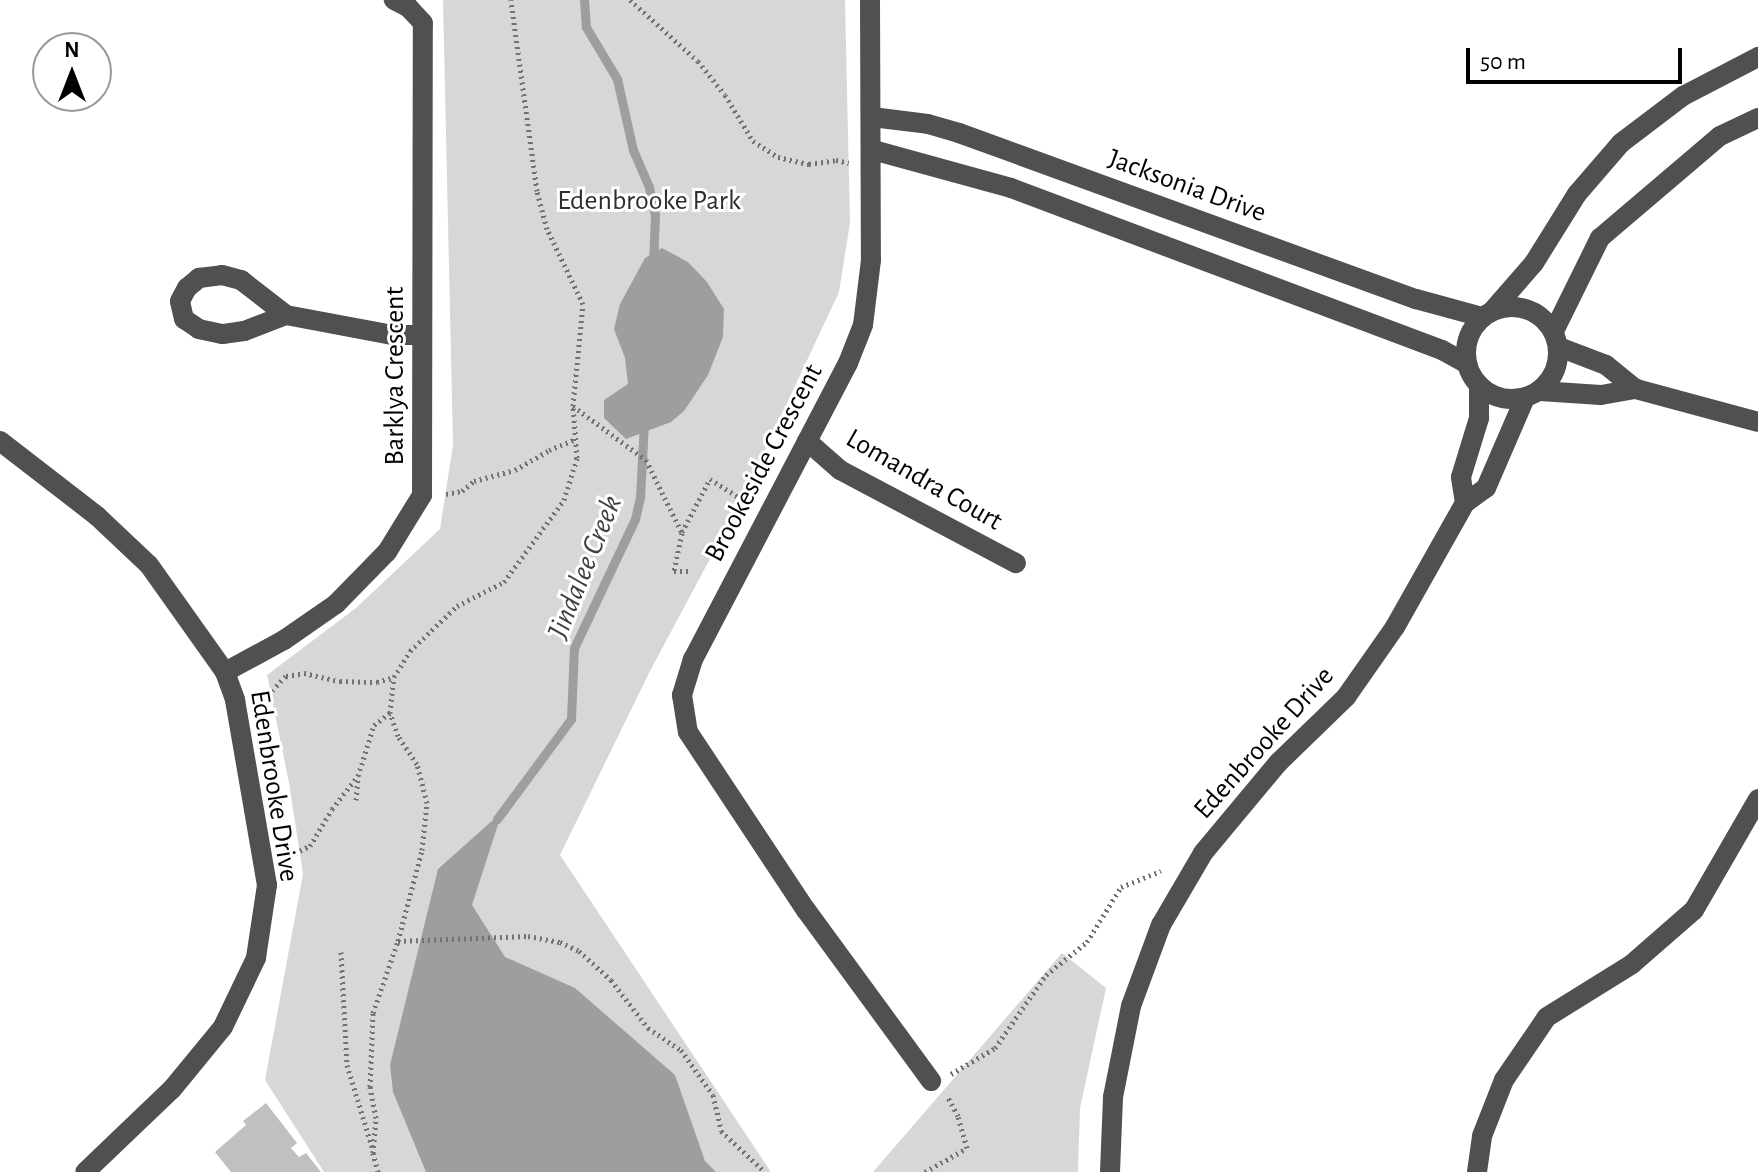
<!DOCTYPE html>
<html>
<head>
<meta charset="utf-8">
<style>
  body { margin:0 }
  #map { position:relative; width:1758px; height:1172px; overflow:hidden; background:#fff; font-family:"Alegreya Sans",sans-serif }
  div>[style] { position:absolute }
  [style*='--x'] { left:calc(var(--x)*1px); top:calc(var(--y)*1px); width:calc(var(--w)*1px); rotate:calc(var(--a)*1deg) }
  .green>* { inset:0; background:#d7d7d7 }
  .water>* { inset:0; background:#9e9e9e }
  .stream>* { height:9px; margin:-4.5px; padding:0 4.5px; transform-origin:4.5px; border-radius:4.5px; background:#9e9e9e }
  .building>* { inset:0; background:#c0c0c0 }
  .path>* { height:5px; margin-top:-2.5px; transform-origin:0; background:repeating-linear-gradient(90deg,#727272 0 2px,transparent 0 6px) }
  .minor>* { height:20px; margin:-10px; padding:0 10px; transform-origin:10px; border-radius:10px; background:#505050 }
  .minor>.ring { margin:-10px; padding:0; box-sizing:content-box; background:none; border:20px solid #505050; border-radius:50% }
  span { translate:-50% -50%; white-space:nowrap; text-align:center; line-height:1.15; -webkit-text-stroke:6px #fff; paint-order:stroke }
  .street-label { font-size:28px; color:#000 }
  .park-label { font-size:28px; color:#2e2e2e }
  .water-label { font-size:30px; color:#3f3f3f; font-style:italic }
  .north { position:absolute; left:32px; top:32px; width:80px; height:80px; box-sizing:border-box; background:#fff; border:2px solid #999; border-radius:50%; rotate:0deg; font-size:22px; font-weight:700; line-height:32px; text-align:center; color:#000 }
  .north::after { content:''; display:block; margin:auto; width:28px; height:36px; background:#000; clip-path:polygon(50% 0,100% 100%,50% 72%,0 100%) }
  .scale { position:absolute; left:1466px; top:48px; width:216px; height:36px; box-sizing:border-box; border:4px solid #000; border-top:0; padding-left:10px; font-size:24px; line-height:28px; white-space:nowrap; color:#000; -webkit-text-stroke:6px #fff; paint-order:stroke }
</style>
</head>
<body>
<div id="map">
  <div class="green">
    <i style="clip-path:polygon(443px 0,845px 0,850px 223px,839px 292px,744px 495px,649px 673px,560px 855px,771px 1172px,324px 1172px,265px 1080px,303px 874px,289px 783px,267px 675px,356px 608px,440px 529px,453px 445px)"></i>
    <i style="clip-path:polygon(1062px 953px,1106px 988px,1080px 1108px,1078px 1172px,873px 1172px)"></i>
  </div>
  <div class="water">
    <i style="clip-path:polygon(662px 248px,688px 262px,707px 282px,724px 309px,723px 337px,708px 375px,684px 411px,671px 422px,626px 439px,604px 418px,604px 400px,628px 384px,625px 358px,614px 329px,620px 304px,645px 258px)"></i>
    <i style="clip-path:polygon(502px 812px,472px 905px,505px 957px,575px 988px,675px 1075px,705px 1161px,716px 1172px,426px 1172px,393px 1092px,390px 1065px,438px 869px)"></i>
  </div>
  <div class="stream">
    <i style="--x:584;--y:0;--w:27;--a:86"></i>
    <i style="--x:586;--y:27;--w:61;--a:59.2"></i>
    <i style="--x:617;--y:79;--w:73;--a:77.3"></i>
    <i style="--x:633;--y:150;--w:40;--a:66.6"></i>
    <i style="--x:649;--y:187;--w:29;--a:78"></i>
    <i style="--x:655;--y:215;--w:49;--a:92.3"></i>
    <i style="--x:497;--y:819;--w:124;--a:-53.5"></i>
    <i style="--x:571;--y:719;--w:71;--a:-87.6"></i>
    <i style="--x:574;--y:648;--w:143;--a:-64.7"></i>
    <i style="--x:635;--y:519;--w:23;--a:-77"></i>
    <i style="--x:640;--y:497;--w:75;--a:-86.9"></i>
  </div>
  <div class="building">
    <i style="clip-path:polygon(266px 1103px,297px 1143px,291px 1148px,299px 1157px,306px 1153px,321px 1172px,231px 1172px,215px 1152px,246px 1125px,243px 1121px)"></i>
  </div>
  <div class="path">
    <i style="--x:630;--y:0;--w:91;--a:41.9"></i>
    <i style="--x:698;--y:61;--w:43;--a:51.5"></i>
    <i style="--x:725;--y:95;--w:54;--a:58.7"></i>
    <i style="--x:753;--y:141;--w:30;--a:33"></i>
    <i style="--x:778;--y:157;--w:32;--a:13"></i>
    <i style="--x:809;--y:164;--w:27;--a:-8"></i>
    <i style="--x:836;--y:160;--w:13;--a:13"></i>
    <i style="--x:573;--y:406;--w:91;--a:36.5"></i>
    <i style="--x:646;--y:460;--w:81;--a:63.7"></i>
    <i style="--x:682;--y:533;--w:39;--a:102"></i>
    <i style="--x:674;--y:571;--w:18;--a:0"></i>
    <i style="--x:446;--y:494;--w:16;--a:-11"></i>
    <i style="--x:462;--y:491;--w:16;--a:-40"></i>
    <i style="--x:474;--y:481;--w:42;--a:-15"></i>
    <i style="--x:515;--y:470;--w:39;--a:-30"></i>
    <i style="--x:549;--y:450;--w:29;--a:-22"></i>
    <i style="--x:682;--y:532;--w:60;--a:-62.2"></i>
    <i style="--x:710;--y:479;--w:45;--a:32.3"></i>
    <i style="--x:258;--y:698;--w:10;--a:-17"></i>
    <i style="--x:268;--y:695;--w:26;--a:-47"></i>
    <i style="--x:286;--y:676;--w:18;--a:-9"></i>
    <i style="--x:304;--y:673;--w:37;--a:13"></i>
    <i style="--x:340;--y:681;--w:37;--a:2"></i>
    <i style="--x:377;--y:682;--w:18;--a:-16"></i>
    <i style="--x:356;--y:800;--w:24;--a:-85"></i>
    <i style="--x:358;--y:776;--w:53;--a:-72.6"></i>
    <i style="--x:374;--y:725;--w:20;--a:-37"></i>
    <i style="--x:284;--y:859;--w:29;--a:-27"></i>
    <i style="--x:310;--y:846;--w:43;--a:-59.3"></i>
    <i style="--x:332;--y:809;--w:42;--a:-51.8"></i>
    <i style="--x:398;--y:941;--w:130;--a:-2.2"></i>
    <i style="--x:528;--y:936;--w:33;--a:11"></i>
    <i style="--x:560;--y:942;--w:21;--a:25"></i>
    <i style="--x:579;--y:951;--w:43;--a:42.2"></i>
    <i style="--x:611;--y:980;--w:61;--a:52.4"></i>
    <i style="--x:648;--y:1028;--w:40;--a:34"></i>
    <i style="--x:681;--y:1050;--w:55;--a:54.6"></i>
    <i style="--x:713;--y:1095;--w:37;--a:77"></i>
    <i style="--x:721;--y:1131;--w:60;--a:43"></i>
    <i style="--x:341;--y:952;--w:113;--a:87"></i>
    <i style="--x:347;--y:1065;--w:86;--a:73"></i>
    <i style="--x:951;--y:1074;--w:51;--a:-30.6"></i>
    <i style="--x:995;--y:1048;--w:89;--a:-55.1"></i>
    <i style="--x:1046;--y:975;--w:53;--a:-38.8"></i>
    <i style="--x:1087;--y:942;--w:65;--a:-58.3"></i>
    <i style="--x:1121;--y:887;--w:43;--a:-21.8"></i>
    <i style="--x:378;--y:1172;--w:20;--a:-105"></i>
    <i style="--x:373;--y:1153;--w:35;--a:-85"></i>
    <i style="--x:376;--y:1118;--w:32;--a:-101"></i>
    <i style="--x:370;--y:1087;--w:74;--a:-87.7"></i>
    <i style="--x:373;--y:1013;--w:76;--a:-70.9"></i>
    <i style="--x:398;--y:941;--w:94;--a:-75.2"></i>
    <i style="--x:422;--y:850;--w:47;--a:-83.9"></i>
    <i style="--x:427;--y:803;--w:40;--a:-104.4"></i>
    <i style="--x:417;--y:764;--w:34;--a:-124"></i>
    <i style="--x:398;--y:736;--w:24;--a:-109"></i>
    <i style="--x:390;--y:713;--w:36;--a:-84"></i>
    <i style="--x:394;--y:677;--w:31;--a:-58"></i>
    <i style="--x:410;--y:651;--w:65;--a:-43.8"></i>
    <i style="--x:457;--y:606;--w:53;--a:-27.1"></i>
    <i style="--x:504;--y:582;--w:102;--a:-53.8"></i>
    <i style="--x:564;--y:500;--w:44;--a:-72.8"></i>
    <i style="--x:577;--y:458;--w:52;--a:-94.4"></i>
    <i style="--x:573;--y:406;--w:102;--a:-84.4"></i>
    <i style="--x:583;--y:304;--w:83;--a:-115.6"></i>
    <i style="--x:547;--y:229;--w:39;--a:-105"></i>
    <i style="--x:537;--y:191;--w:193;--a:-97.8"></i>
    <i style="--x:925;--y:1172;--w:48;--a:-29.7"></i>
    <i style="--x:967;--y:1148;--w:33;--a:-106"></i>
    <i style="--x:958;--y:1116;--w:24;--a:-118"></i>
  </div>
  <div class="minor">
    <i style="--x:870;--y:0;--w:260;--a:89.8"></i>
    <i style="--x:871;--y:260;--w:65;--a:97"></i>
    <i style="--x:863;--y:325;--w:41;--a:111.5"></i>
    <i style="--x:848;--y:363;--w:334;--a:117.6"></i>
    <i style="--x:693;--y:659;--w:38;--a:107"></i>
    <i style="--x:682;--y:695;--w:37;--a:81"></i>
    <i style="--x:688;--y:732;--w:214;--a:56.5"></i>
    <i style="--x:806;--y:910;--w:212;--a:53.8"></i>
    <i style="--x:872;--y:117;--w:56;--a:7.1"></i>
    <i style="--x:928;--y:124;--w:32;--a:16"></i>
    <i style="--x:959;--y:133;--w:486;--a:20"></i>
    <i style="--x:1416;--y:299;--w:68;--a:15.3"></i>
    <i style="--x:873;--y:150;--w:143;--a:15.4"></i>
    <i style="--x:1011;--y:188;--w:460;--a:20.6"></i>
    <i style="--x:1442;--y:350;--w:29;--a:29"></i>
    <i style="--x:222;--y:275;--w:20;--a:15"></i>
    <i style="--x:241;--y:280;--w:57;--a:37.9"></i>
    <i style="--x:286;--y:315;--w:45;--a:159.1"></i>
    <i style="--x:244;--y:331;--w:22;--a:172"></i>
    <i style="--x:222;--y:334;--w:24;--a:-168"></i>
    <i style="--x:199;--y:329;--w:18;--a:-146"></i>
    <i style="--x:184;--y:319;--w:18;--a:-103"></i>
    <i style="--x:180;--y:301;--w:15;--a:-62"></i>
    <i style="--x:187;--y:288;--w:16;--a:-40"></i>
    <i style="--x:199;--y:278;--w:23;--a:-7"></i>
    <i class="ring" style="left:1466px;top:307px;width:72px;height:72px"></i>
    <i style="--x:1493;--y:310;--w:62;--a:-48.9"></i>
    <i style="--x:1534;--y:263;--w:81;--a:-58.1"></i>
    <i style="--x:1577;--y:194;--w:67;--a:-49.2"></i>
    <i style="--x:1621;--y:143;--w:78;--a:-37.2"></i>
    <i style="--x:1683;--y:96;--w:85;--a:-27.5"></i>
    <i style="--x:286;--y:315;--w:109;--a:10.6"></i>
    <i style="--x:393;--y:335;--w:29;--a:0"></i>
    <i style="--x:1554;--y:331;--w:104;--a:-63.7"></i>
    <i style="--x:1600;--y:238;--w:157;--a:-40.4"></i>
    <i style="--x:1720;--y:136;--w:42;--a:-25.3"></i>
    <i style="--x:1559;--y:347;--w:50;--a:21"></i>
    <i style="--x:1606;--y:365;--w:38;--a:39"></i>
    <i style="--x:1636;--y:389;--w:126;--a:15.1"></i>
    <i style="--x:1540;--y:391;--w:61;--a:3.8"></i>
    <i style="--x:1601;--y:395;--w:36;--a:-10"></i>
    <i style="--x:0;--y:441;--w:123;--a:37.7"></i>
    <i style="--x:97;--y:516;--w:71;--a:43.3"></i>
    <i style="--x:149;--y:565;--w:131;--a:54.6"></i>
    <i style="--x:225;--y:672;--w:30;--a:70"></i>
    <i style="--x:235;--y:700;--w:188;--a:80.2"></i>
    <i style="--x:267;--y:885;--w:74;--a:98.6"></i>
    <i style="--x:256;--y:958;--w:76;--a:115.6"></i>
    <i style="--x:223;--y:1027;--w:80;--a:129.4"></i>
    <i style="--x:172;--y:1089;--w:120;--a:136.3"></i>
    <i style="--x:807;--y:441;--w:44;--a:41.3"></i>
    <i style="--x:840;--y:470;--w:199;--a:27.9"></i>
    <i style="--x:1465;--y:503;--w:26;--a:-99"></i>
    <i style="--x:1461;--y:477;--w:62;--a:-73"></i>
    <i style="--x:1479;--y:418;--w:33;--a:-90"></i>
    <i style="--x:225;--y:672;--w:67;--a:-28.5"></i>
    <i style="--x:284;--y:640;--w:63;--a:-34.7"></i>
    <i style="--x:336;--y:604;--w:73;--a:-45.6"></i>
    <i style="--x:387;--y:552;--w:67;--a:-58.4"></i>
    <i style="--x:422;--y:495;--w:472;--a:-89.9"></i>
    <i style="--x:423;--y:23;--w:22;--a:-133"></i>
    <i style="--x:408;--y:7;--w:16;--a:-153"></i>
    <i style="--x:1110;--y:1172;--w:75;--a:-87.7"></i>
    <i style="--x:1113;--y:1097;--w:93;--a:-78.8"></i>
    <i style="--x:1131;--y:1006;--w:86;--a:-69.7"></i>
    <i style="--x:1161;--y:925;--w:83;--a:-59.7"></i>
    <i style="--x:1203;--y:853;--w:117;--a:-50.2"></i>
    <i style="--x:1278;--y:763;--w:95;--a:-44.1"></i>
    <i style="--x:1346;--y:697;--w:85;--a:-55"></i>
    <i style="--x:1395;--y:627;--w:142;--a:-60.6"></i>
    <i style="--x:1465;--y:503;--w:26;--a:-36"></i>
    <i style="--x:1486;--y:488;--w:98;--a:-66.6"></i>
    <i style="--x:1477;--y:1172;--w:36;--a:-82"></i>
    <i style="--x:1482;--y:1136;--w:60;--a:-68.6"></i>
    <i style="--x:1504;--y:1080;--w:76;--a:-55.7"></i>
    <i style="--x:1547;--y:1017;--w:100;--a:-31.9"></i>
    <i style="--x:1632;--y:964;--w:82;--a:-41.1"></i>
    <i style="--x:1694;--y:910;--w:128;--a:-60"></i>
  </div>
  <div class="street-label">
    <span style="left:1187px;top:186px;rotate:20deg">Jacksonia Drive</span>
    <span style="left:395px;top:376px;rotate:-90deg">Barklya Crescent</span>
    <span style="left:764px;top:463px;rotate:-62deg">Brookeside Crescent</span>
    <span style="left:924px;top:480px;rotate:30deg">Lomandra Court</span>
    <span style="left:1264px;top:743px;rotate:-48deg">Edenbrooke Drive</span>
    <span style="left:274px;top:786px;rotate:81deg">Edenbrooke Drive</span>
  </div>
  <div class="park-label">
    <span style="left:649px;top:201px">Edenbrooke Park</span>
  </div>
  <div class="water-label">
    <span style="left:585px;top:567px;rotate:-68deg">Jindalee Creek</span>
  </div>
  <div class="north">N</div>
  <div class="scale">50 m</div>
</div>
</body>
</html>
